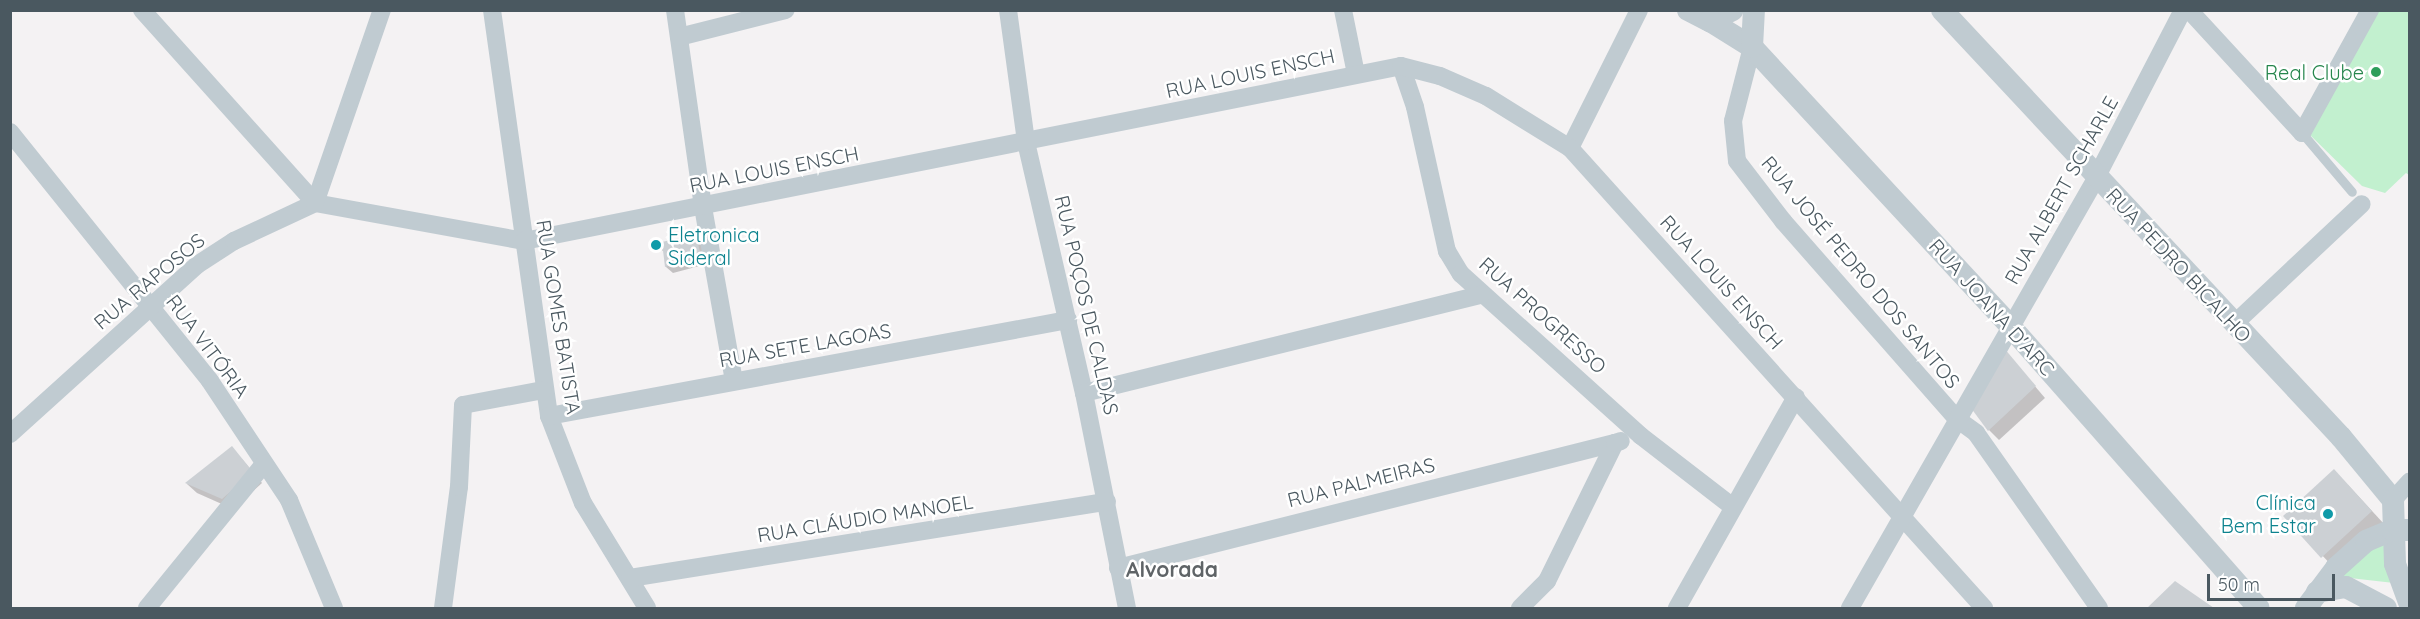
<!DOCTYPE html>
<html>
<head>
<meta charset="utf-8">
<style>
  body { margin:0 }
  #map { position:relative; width:2420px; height:619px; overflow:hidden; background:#f4f2f3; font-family:Quicksand,sans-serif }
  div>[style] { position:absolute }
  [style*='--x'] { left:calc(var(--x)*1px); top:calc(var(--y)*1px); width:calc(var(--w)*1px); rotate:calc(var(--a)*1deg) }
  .green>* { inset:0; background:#c2f0cf }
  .shadow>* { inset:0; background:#0003 }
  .building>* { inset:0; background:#ccd0d4 }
  .service>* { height:9px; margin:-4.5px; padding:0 4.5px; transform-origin:4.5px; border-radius:4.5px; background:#c0cbd1 }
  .minor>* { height:18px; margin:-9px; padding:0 9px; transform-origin:9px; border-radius:9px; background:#c0cbd1 }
  .tertiary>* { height:22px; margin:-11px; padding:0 11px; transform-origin:11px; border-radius:11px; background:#c0cbd1 }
  .dots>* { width:16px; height:16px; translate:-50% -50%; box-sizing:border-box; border:3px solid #fff; border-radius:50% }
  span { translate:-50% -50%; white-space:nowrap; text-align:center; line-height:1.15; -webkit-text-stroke:5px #fff; paint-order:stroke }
  .leisure-label { font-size:20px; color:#27864d }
  .right { translate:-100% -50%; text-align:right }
  .street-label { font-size:20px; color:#4a5860 }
  .culture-label { font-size:20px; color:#0d838f }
  .left { translate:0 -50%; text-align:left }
  .neighbourhood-label { font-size:21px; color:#5f6467; font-weight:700 }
  .frame { position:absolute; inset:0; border:12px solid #4a5860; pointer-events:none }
  .scale { position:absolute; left:2207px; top:574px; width:128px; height:27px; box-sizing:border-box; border:3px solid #4a5860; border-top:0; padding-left:8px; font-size:18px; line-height:21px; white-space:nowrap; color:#4a5860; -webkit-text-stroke:4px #fff; paint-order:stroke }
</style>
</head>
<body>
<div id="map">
  <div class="green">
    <i style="clip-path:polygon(2376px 11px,2409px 11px,2409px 175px,2406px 173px,2385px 193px,2362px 186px,2308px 133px)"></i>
    <i style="clip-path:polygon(2390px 537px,2394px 583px,2341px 577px,2363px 552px)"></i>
  </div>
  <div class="shadow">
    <i style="clip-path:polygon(696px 235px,702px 242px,707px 264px,673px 273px,666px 267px,665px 251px,653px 249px,659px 240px,663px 244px)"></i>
    <i style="clip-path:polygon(2004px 350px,2045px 398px,1999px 440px,1989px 430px)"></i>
    <i style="clip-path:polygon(242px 459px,262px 483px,233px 509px,197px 493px,187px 484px)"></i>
    <i style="clip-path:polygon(2348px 485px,2385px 525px,2336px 570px,2285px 516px)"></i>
    <i style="clip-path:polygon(2175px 583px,2212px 608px,2149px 608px)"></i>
  </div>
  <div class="building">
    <i style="clip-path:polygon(696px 234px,701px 257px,665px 267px,662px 242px)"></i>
    <i style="clip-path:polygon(660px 238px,660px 248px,652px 250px,651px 241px)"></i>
    <i style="clip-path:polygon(2004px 348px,2036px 386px,1988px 431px,1971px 408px)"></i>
    <i style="clip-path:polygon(232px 446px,253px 472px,222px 499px,185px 483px)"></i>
    <i style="clip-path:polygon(2334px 469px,2372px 511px,2321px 558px,2283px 516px)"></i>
    <i style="clip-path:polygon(2175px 581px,2214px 608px,2147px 608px)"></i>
  </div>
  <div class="service">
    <i style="--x:2302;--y:133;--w:77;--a:49.7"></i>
  </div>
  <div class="minor">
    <i style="--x:142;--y:10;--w:259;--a:48.1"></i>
    <i style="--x:492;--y:10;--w:410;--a:82"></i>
    <i style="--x:549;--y:416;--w:93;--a:68.7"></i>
    <i style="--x:583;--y:503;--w:123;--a:58.6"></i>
    <i style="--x:675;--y:10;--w:199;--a:81.9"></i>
    <i style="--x:703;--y:207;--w:177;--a:79.9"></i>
    <i style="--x:1008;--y:10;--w:133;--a:82.2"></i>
    <i style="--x:1026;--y:142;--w:258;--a:77"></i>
    <i style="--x:1084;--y:393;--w:219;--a:78.7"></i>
    <i style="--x:1343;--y:10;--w:65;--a:78.5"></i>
    <i style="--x:2189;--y:10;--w:167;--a:47.4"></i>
    <i style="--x:2302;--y:133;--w:141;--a:-61.1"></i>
    <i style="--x:679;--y:37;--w:110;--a:-14.2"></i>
    <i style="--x:1752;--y:47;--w:76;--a:104.4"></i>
    <i style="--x:1733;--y:121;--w:40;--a:84.3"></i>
    <i style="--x:1737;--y:161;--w:76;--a:52.5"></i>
    <i style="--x:1783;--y:221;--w:264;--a:48.7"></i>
    <i style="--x:1957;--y:419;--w:24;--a:36"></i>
    <i style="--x:1976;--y:433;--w:214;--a:54.9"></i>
    <i style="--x:1401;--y:66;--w:43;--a:71.1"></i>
    <i style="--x:1415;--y:107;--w:148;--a:77.5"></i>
    <i style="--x:1447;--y:251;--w:27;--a:59"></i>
    <i style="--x:1461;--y:274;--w:242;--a:42"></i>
    <i style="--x:1641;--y:436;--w:116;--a:37.7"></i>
    <i style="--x:10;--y:132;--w:319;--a:51.2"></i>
    <i style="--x:210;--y:381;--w:143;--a:56.4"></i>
    <i style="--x:289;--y:500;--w:117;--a:67.4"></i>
    <i style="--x:1570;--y:148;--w:154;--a:-63.4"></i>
    <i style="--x:315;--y:203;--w:212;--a:10.3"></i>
    <i style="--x:524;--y:241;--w:894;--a:-11.28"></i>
    <i style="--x:1401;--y:66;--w:40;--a:14.4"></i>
    <i style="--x:1440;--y:76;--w:50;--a:23.5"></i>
    <i style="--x:1486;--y:96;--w:99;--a:31.8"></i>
    <i style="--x:1570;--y:148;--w:619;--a:48.01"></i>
    <i style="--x:2234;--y:324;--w:175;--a:-43.2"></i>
    <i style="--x:1084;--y:393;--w:409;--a:-13.9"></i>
    <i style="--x:549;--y:416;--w:528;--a:-10.48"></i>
    <i style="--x:10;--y:434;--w:252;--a:-42.1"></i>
    <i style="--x:197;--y:265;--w:44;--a:-33"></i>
    <i style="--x:234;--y:241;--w:89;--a:-25.1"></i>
    <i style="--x:315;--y:203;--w:204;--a:-70.9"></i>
    <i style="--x:2393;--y:500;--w:25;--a:-48"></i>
    <i style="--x:1118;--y:568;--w:512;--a:-14.12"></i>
    <i style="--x:630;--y:578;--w:483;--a:-9.1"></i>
    <i style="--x:147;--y:608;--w:186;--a:-50.9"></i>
    <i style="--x:443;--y:608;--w:122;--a:-82.5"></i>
    <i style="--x:459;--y:487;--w:82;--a:-87.2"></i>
    <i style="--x:463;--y:405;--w:81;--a:-10.6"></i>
    <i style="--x:1520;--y:608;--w:38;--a:-45"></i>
    <i style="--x:1547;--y:581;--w:154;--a:-63.8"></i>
    <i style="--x:1615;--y:443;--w:6;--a:-18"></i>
    <i style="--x:1677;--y:608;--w:242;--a:-60.6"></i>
    <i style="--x:1850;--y:608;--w:498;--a:-60.2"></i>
    <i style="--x:2097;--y:176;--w:187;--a:-62.6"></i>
  </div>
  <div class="tertiary">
    <i style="--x:1688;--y:10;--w:25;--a:27"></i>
    <i style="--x:1710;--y:21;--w:25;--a:-26"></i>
    <i style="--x:1942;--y:10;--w:584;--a:46.94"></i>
    <i style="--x:2341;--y:437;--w:82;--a:50.5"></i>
    <i style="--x:2393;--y:500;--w:64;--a:88.2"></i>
    <i style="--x:2395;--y:564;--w:44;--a:69.9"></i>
    <i style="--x:1710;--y:21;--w:49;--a:31.8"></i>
    <i style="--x:1752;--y:47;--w:380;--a:47.2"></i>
    <i style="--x:2010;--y:326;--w:376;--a:48.6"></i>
    <i style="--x:1752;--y:47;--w:37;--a:-87"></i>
    <i style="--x:2317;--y:592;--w:29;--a:-10"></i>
    <i style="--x:2346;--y:587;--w:45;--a:27.7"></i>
    <i style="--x:2306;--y:608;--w:50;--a:-53.1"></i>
    <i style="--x:2336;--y:568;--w:40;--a:-42"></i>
    <i style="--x:2366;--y:541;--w:28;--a:-23"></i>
    <i style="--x:2392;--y:530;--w:18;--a:0"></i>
  </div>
  <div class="dots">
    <i style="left:2376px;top:72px;background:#2e9e5b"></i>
    <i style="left:656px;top:245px;background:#0f9aa8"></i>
    <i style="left:2328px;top:514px;background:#0f9aa8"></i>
  </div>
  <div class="leisure-label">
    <span class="right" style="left:2364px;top:72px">Real Clube</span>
  </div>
  <div class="street-label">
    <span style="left:1250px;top:73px;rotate:-12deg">RUA LOUIS ENSCH</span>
    <span style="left:774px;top:169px;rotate:-11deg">RUA LOUIS ENSCH</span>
    <span style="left:2061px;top:190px;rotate:-61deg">RUA ALBERT SCHARLE</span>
    <span style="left:2179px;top:265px;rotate:47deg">RUA PEDRO BICALHO</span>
    <span style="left:1861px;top:272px;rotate:50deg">RUA JOSÉ PEDRO DOS SANTOS</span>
    <span style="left:149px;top:281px;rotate:-40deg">RUA RAPOSOS</span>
    <span style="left:1722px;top:282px;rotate:48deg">RUA LOUIS ENSCH</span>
    <span style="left:1087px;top:305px;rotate:77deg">RUA POÇOS DE CALDAS</span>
    <span style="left:1992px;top:307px;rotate:48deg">RUA JOANA D'ARC</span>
    <span style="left:1543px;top:315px;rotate:42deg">RUA PROGRESSO</span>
    <span style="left:559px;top:317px;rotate:81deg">RUA GOMES BATISTA</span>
    <span style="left:805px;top:345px;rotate:-10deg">RUA SETE LAGOAS</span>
    <span style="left:208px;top:346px;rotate:53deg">RUA VITÓRIA</span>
    <span style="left:1361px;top:482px;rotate:-14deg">RUA PALMEIRAS</span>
    <span style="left:865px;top:518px;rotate:-9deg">RUA CLÁUDIO MANOEL</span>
  </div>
  <div class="culture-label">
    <span class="left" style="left:668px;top:246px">Eletronica<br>Sideral</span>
    <span class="right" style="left:2316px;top:514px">Clínica<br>Bem Estar</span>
  </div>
  <div class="neighbourhood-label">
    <span style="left:1172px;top:569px">Alvorada</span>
  </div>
  <div class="frame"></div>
  <div class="scale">50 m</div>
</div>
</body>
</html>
